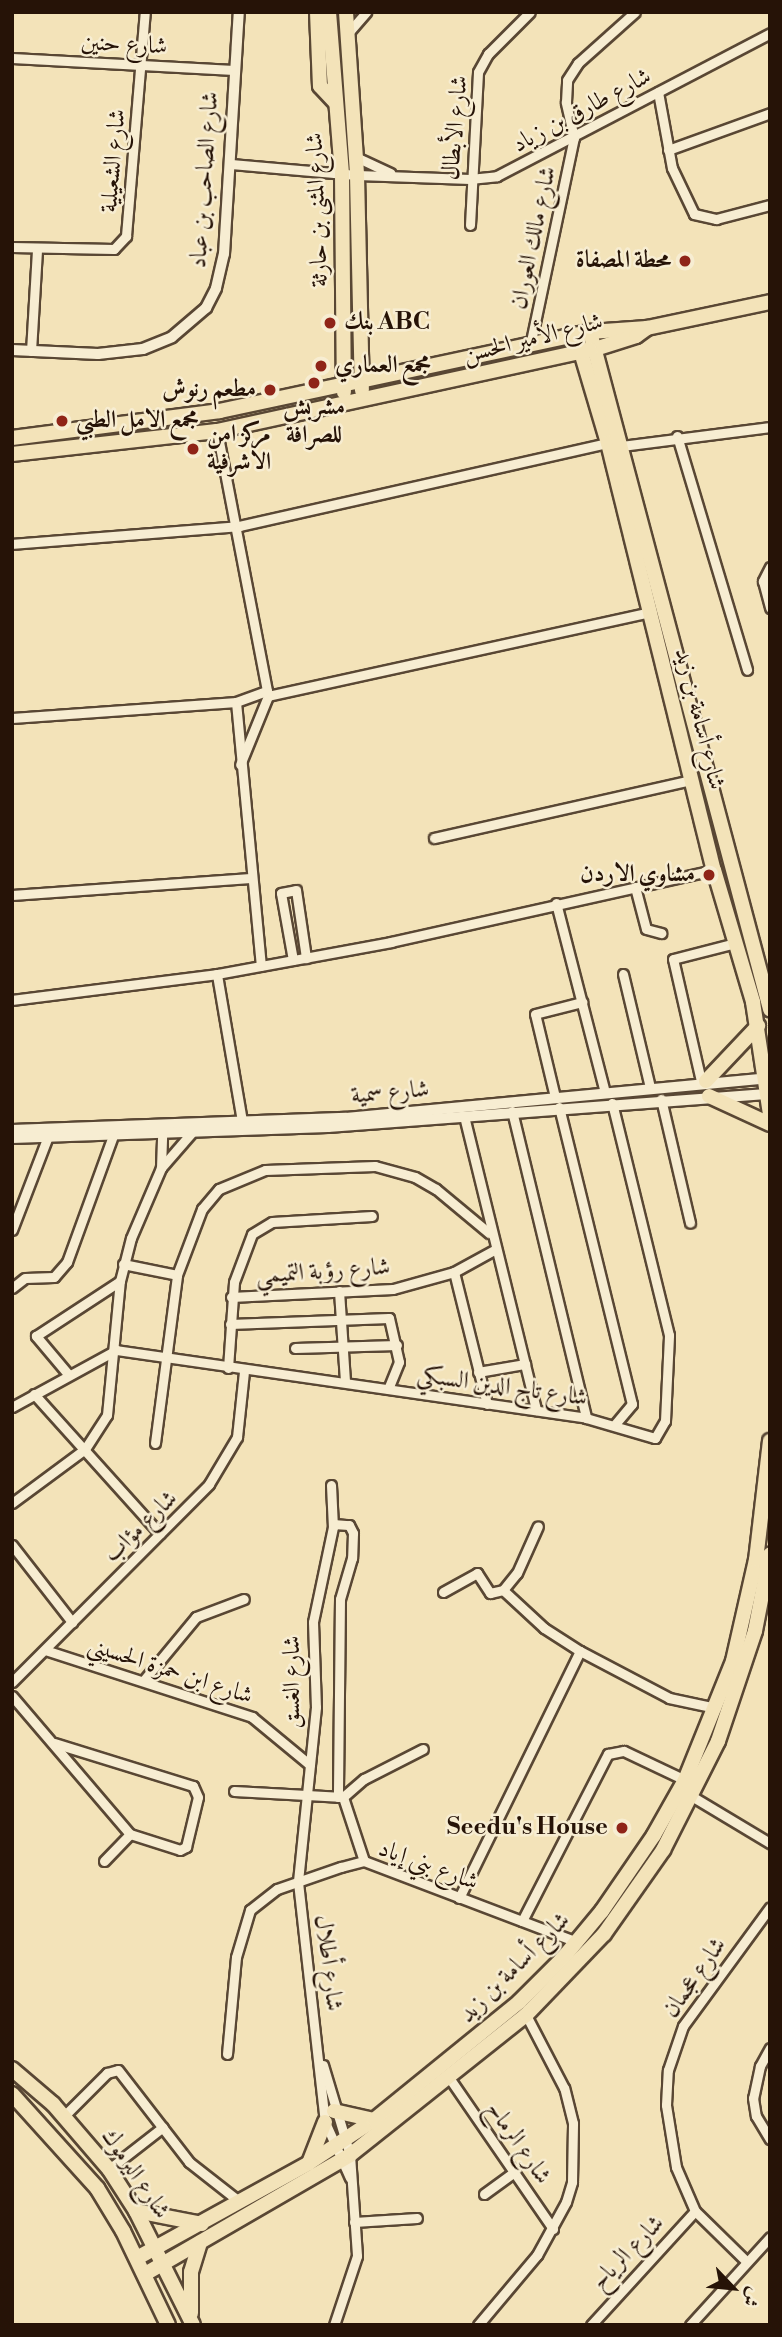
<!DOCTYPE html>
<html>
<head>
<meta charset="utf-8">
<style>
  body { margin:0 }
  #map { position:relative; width:782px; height:2337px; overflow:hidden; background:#f3e3b9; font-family:"Libre Bodoni",Amiri,serif }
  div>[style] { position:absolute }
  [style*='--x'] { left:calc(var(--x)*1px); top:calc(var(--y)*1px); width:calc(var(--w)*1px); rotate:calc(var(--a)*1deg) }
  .roads { filter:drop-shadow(2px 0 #594734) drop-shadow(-2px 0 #594734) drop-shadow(0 2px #594734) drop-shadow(0 -2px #594734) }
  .minor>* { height:9px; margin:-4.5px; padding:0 4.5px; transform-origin:4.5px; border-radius:4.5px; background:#f7edd2 }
  .tertiary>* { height:10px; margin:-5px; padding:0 5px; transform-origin:5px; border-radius:5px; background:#f7edd2 }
  .primary>* { height:14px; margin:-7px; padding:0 7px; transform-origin:7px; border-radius:7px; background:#f3e3b9 }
  .trunk>* { height:14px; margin:-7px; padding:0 7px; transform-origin:7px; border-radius:7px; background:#f3e3b9 }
  .dots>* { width:19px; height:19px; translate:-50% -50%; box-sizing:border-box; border:4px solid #f7edd2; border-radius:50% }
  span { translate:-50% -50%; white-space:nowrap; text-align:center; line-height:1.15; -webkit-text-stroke:5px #f7edd2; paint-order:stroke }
  .street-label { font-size:24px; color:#261307 }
  .poi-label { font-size:24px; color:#261307; font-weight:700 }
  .right { translate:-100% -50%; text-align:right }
  .left { translate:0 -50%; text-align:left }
  .frame { position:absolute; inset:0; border:14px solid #261307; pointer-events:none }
  .north { position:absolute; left:698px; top:2253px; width:70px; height:70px; -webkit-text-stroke:5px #f7edd2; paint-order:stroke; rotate:116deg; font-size:19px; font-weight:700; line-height:28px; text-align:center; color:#261307 }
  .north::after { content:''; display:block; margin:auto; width:24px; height:32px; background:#261307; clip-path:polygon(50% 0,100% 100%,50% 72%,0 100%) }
</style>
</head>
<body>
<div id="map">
  <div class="roads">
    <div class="minor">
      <i style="--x:348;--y:33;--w:28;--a:-49"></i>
      <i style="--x:12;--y:58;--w:222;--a:3.1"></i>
      <i style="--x:658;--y:92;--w:77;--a:79.6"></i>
      <i style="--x:672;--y:168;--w:51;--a:64.4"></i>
      <i style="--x:694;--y:214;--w:23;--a:13"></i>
      <i style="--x:716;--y:219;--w:56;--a:-14.5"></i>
      <i style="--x:668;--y:150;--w:109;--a:-19.9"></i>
      <i style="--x:356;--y:157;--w:38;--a:25"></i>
      <i style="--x:231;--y:164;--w:126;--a:5"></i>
      <i style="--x:357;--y:175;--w:113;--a:2"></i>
      <i style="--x:470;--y:179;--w:27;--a:-6"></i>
      <i style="--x:497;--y:176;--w:308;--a:-27.6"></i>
      <i style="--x:470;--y:225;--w:153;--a:-87"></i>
      <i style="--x:478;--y:72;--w:21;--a:-61"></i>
      <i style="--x:488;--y:54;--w:59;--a:-45"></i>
      <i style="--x:12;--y:247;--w:102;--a:1.1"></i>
      <i style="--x:114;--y:249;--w:18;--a:-47"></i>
      <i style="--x:126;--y:236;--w:225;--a:-85.2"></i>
      <i style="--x:530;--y:346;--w:213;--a:-78.1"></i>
      <i style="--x:574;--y:138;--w:37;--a:-103"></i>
      <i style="--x:566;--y:102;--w:22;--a:-87"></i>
      <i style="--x:567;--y:80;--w:20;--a:-57"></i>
      <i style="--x:578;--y:63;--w:76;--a:-41.8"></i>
      <i style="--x:31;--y:351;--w:102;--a:-86.6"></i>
      <i style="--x:217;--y:431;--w:270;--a:79.1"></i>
      <i style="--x:268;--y:696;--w:74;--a:112.1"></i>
      <i style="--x:677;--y:436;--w:244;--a:73.3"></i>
      <i style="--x:622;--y:446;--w:149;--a:-7.3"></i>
      <i style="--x:12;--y:544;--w:228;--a:-4.5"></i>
      <i style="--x:239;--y:526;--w:378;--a:-12.7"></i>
      <i style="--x:770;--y:567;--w:16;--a:117"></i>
      <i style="--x:763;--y:581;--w:28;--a:75"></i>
      <i style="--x:268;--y:696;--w:390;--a:-12.4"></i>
      <i style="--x:236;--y:702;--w:265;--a:84.6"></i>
      <i style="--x:12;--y:718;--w:225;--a:-4.1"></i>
      <i style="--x:236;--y:702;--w:33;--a:-20"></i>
      <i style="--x:434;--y:838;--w:263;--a:-12.7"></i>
      <i style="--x:635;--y:887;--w:43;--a:75.3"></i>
      <i style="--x:646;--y:929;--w:16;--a:15"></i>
      <i style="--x:12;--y:895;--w:239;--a:-4.1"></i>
      <i style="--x:556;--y:903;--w:195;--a:75.5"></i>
      <i style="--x:293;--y:960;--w:68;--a:-100.2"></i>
      <i style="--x:281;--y:893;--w:15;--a:-11"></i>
      <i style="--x:296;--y:890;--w:69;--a:81.6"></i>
      <i style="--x:623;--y:974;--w:116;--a:76.6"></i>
      <i style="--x:12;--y:1000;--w:207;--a:-7.2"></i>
      <i style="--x:701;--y:1081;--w:125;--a:-102.9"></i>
      <i style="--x:673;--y:959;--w:65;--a:-14.3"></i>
      <i style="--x:555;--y:1097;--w:85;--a:-103.5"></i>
      <i style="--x:535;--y:1014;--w:49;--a:-14.3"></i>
      <i style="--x:661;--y:1099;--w:127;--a:76.8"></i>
      <i style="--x:559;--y:1107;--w:306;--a:76.2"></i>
      <i style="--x:632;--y:1404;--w:26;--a:130"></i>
      <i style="--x:512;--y:1111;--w:316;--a:76.4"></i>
      <i style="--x:464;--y:1116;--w:303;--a:76.2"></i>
      <i style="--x:242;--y:1121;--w:149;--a:-99.7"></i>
      <i style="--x:217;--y:974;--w:177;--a:-10.4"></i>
      <i style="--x:391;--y:942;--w:331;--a:-12.6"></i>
      <i style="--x:161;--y:1168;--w:36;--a:-88"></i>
      <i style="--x:12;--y:1230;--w:101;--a:-69"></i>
      <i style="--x:123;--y:1264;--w:55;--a:11.5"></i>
      <i style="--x:454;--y:1272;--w:136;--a:76"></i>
      <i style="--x:12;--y:1288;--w:16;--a:-38"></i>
      <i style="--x:25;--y:1278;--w:29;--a:-2"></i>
      <i style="--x:54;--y:1277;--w:20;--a:-49"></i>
      <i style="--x:67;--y:1262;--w:137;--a:-70"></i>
      <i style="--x:339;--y:1291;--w:91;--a:86.2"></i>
      <i style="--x:231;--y:1297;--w:162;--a:-2.8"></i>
      <i style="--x:393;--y:1289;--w:63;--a:-15.6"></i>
      <i style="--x:454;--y:1272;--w:46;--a:-28.8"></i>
      <i style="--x:230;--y:1324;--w:159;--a:-2.2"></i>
      <i style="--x:389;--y:1318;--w:45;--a:77.2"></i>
      <i style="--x:399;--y:1362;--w:29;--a:112"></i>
      <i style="--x:295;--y:1348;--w:102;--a:-1.7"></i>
      <i style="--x:228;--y:1368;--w:86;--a:-86"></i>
      <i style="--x:234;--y:1282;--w:51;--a:-69.4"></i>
      <i style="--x:252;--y:1234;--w:23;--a:-31"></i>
      <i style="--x:272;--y:1222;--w:100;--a:-3.4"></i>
      <i style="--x:478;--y:1372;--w:48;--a:-9.7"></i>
      <i style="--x:68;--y:1374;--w:50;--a:-130.1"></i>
      <i style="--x:36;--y:1336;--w:100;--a:-33.2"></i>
      <i style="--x:34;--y:1394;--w:188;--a:48"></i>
      <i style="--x:12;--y:1407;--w:119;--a:-28.7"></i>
      <i style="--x:116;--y:1350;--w:475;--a:8.2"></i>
      <i style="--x:586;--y:1418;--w:72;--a:16.2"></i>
      <i style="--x:655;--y:1438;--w:20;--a:-60"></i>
      <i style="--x:665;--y:1421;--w:86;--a:-87.3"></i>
      <i style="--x:669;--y:1335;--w:239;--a:-103.8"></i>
      <i style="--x:155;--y:1443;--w:169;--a:-82.5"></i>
      <i style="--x:177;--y:1275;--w:71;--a:-69.3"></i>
      <i style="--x:202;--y:1209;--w:26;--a:-50"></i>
      <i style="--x:219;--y:1189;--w:50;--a:-22.4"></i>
      <i style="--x:265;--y:1170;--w:110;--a:-2.1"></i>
      <i style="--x:375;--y:1166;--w:41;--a:15.4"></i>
      <i style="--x:415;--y:1177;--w:24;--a:30"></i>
      <i style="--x:436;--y:1189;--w:69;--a:39.7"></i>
      <i style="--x:331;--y:1485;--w:42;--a:87.3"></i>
      <i style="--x:333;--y:1527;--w:97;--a:101.9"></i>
      <i style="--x:313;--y:1622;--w:85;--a:88"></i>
      <i style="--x:316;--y:1707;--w:176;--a:95.9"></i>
      <i style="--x:298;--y:1882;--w:242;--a:83.6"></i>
      <i style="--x:325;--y:2122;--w:61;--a:65.9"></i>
      <i style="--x:12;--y:1503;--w:91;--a:-36.5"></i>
      <i style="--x:85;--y:1449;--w:40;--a:-57.1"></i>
      <i style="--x:107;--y:1415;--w:135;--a:-84.5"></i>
      <i style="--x:120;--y:1281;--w:44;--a:-75.7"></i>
      <i style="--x:131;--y:1238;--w:76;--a:-66.8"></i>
      <i style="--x:161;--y:1168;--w:49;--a:-49.1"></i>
      <i style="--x:333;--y:1524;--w:16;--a:4"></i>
      <i style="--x:349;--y:1525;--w:9;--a:63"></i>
      <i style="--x:353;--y:1533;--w:25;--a:92"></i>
      <i style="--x:352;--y:1558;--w:43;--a:106.3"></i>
      <i style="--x:340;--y:1599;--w:198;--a:90.6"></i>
      <i style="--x:12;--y:1545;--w:98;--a:52.1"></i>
      <i style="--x:503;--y:1590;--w:56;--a:42.8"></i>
      <i style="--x:544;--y:1628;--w:43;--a:32.6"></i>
      <i style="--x:580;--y:1651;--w:101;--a:27.8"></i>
      <i style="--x:669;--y:1698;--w:48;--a:12"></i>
      <i style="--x:443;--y:1592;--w:39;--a:-29"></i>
      <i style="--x:477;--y:1573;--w:24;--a:57"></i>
      <i style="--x:490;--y:1593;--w:13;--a:-13"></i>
      <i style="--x:503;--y:1590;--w:22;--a:-51"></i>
      <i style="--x:517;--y:1573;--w:51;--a:-65.9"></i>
      <i style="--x:45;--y:1650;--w:218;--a:17.9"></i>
      <i style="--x:252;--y:1717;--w:75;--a:39.6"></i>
      <i style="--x:143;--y:1681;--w:83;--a:-50.4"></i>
      <i style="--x:196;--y:1617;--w:51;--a:-20.6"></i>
      <i style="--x:12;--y:1682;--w:279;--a:-45.1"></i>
      <i style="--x:209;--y:1484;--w:55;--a:-59.2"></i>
      <i style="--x:237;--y:1437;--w:66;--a:-83.9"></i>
      <i style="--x:12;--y:1696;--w:182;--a:49.5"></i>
      <i style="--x:130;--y:1834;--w:52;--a:17.7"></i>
      <i style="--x:180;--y:1850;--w:7;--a:-27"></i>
      <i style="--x:186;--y:1847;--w:51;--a:-76.5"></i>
      <i style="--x:198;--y:1797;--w:12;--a:-114"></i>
      <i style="--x:193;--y:1786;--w:145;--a:-162.8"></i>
      <i style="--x:234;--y:1791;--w:109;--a:3.2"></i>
      <i style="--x:693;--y:1797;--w:90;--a:30.9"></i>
      <i style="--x:104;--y:1861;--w:37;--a:-46"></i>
      <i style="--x:364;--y:1861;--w:67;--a:-108.2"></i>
      <i style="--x:343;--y:1797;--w:28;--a:-41"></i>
      <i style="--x:364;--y:1779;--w:66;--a:-27"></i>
      <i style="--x:459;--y:1898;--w:275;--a:-63.9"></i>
      <i style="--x:522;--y:1921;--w:188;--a:-62.8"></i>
      <i style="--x:608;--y:1754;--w:16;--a:-11"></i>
      <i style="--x:624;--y:1751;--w:68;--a:25.4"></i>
      <i style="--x:770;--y:2048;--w:21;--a:119"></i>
      <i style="--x:760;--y:2066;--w:33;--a:102"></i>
      <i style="--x:753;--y:2098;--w:18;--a:81"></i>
      <i style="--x:756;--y:2116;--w:27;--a:59"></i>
      <i style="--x:227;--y:2054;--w:97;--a:-84.7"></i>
      <i style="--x:236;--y:1957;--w:49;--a:-73.4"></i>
      <i style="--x:250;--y:1910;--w:34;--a:-38"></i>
      <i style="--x:277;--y:1889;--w:68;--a:-19"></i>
      <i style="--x:341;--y:1867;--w:24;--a:-15"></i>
      <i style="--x:364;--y:1861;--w:228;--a:20.8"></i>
      <i style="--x:323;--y:2065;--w:94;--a:73.3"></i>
      <i style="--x:350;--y:2155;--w:101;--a:86"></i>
      <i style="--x:357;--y:2256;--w:73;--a:108.4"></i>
      <i style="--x:450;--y:2079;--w:182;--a:55.5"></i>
      <i style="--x:64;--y:2116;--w:61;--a:-45"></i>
      <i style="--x:107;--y:2073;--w:11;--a:-15"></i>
      <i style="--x:118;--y:2070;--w:116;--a:52.3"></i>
      <i style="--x:189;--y:2162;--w:65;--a:38.1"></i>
      <i style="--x:109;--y:2169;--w:68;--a:-37.9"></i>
      <i style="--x:484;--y:2194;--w:37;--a:-36"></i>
      <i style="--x:354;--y:2222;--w:63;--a:-3.6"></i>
      <i style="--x:746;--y:2261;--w:71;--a:-135.6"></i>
      <i style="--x:695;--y:2211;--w:48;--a:-113.4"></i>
      <i style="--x:676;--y:2167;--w:63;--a:-99.2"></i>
      <i style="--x:666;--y:2105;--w:35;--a:-87"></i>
      <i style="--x:668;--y:2070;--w:46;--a:-71.2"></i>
      <i style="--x:683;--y:2026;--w:147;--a:-53.8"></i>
      <i style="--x:478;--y:2325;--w:92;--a:-49.9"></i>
      <i style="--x:537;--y:2255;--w:60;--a:-61.3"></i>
      <i style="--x:566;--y:2202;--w:21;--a:-73"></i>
      <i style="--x:572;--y:2182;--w:59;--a:-89"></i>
      <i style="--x:573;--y:2123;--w:36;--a:-104"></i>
      <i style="--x:564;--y:2088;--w:82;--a:-117.5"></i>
      <i style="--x:591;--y:2325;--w:154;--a:-47.6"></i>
      <i style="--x:690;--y:2325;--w:119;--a:-47.7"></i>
    </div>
    <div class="tertiary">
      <i style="--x:12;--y:350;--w:86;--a:2.7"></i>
      <i style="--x:98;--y:354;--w:45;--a:-6.3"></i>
      <i style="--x:143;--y:349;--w:31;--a:-22"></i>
      <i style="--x:172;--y:337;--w:45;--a:-40.5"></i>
      <i style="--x:206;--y:308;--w:22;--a:-63"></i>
      <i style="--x:216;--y:288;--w:35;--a:-77"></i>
      <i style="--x:224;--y:254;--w:242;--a:-86.5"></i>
      <i style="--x:12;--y:1130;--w:334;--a:-2.1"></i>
      <i style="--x:346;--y:1118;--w:426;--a:-5.4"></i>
      <i style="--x:12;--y:1138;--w:316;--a:-2"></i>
      <i style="--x:328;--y:1127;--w:443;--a:-4.3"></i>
    </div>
    <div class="primary">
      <i style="--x:590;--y:332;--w:57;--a:-4"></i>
      <i style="--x:647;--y:328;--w:126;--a:-11.9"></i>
      <i style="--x:595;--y:349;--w:43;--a:-17.6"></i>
      <i style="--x:636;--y:336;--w:14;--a:-36"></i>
    </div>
    <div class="trunk">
      <i style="--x:317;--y:12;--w:74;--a:87.7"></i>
      <i style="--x:320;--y:86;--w:23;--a:47"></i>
      <i style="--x:329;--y:12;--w:163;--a:85.4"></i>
      <i style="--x:342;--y:174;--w:218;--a:89.5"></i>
      <i style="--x:346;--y:12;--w:163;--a:86.1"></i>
      <i style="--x:357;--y:175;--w:215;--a:88.7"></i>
      <i style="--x:576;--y:335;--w:113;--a:73.5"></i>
      <i style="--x:608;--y:443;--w:440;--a:76.1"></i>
      <i style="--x:714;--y:870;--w:138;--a:73.5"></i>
      <i style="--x:753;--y:1002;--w:114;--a:81.4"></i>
      <i style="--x:12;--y:438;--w:210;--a:-7.4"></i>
      <i style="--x:220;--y:411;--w:378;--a:-12.1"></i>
      <i style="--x:590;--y:332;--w:701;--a:75.11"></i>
      <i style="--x:12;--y:454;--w:206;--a:-6.4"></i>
      <i style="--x:217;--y:431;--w:382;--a:-12.3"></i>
      <i style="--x:706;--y:1081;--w:76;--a:-46.6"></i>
      <i style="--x:709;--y:1096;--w:67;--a:24.7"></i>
      <i style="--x:12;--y:2069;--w:54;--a:40.5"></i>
      <i style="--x:53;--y:2104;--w:86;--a:49.3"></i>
      <i style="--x:109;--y:2169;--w:50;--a:57.3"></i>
      <i style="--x:136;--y:2211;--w:127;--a:63.4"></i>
      <i style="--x:12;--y:2094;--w:127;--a:47.9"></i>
      <i style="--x:97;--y:2188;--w:50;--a:58.8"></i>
      <i style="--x:123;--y:2231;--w:104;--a:64.4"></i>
      <i style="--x:334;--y:2111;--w:41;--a:12.7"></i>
      <i style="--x:309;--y:2163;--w:44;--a:-68.7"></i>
      <i style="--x:136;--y:2211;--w:67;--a:11.1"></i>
      <i style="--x:137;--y:2258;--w:196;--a:-28.9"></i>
      <i style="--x:309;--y:2163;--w:78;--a:-33.5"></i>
      <i style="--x:374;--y:2120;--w:187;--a:-39.1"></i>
      <i style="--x:519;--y:2002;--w:62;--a:-45"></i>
      <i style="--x:563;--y:1958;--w:61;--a:-50.3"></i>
      <i style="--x:602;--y:1911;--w:92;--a:-55.6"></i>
      <i style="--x:654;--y:1835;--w:63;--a:-60.6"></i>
      <i style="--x:685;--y:1780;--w:128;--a:-68"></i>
      <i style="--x:733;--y:1661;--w:104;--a:-77.2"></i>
      <i style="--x:756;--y:1560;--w:120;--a:-83.3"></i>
      <i style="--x:145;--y:2274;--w:237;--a:-30.1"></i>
      <i style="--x:350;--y:2155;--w:225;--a:-38.5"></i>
      <i style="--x:526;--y:2015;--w:112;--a:-46.1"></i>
      <i style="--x:604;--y:1934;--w:103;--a:-54.9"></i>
      <i style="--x:663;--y:1850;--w:122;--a:-63.2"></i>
      <i style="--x:718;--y:1741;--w:116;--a:-71.4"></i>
      <i style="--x:755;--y:1631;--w:78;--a:-79"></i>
      <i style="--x:191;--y:2313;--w:41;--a:-90"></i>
      <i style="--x:191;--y:2272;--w:31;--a:-73"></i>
    </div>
  </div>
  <div class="dots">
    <i style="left:685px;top:261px;background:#8f2418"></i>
    <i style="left:330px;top:323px;background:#8f2418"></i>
    <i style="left:321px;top:366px;background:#8f2418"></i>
    <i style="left:314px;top:383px;background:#8f2418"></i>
    <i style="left:270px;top:390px;background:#8f2418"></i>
    <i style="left:62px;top:421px;background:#8f2418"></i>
    <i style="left:193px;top:449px;background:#8f2418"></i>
    <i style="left:709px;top:875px;background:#8f2418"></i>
    <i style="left:622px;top:1828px;background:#8f2418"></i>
  </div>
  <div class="street-label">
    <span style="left:124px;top:45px;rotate:3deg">شارع حنين</span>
    <span style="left:582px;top:111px;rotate:-28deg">شارع طارق بن زياد</span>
    <span style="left:456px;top:128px;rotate:-85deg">شارع الأبطال</span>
    <span style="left:114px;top:161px;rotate:-85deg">شارع الشعيلية</span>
    <span style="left:205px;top:180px;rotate:-86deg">شارع الصاحب بن عباد</span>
    <span style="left:318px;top:210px;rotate:-92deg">شارع المثنى بن حارثة</span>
    <span style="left:534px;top:238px;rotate:-78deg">شارع مالك العوران</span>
    <span style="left:533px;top:339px;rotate:-14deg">شارع الأمير الحسن</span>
    <span style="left:699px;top:719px;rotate:76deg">شارع أسامة بن زيد</span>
    <span style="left:390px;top:1093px;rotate:-5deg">شارع سمية</span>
    <span style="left:323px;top:1272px;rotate:-4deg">شارع رؤبة التميمي</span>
    <span style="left:502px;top:1387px;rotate:8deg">شارع تاج الدين السبكي</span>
    <span style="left:141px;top:1527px;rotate:-44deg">شارع مؤاب</span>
    <span style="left:170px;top:1671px;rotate:18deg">شارع ابن حمزة الحسيني</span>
    <span style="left:293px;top:1682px;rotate:-90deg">شارع الغسق</span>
    <span style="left:428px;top:1866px;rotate:20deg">شارع بني إياد</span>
    <span style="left:328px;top:1963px;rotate:83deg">شارع أطلال</span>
    <span style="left:515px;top:1968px;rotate:-45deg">شارع أسامة بن زيد</span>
    <span style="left:695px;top:1978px;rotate:-55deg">شارع عجمان</span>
    <span style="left:518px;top:2143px;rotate:55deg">شارع الرماح</span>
    <span style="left:135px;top:2174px;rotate:56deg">شارع اليرموك</span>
    <span style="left:628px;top:2253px;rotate:-46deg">شارع الرياح</span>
  </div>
  <div class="poi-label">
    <span class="right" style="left:671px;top:261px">محطة المصفاة</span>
    <span class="left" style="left:344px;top:323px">بنك ABC</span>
    <span class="left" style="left:335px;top:366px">مجمع العماري</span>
    <span class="right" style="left:256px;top:390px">مطعم رنوش</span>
    <span style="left:314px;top:422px">مشربش<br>للصرافة</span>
    <span class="left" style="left:76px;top:421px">مجمع الامل الطبي</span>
    <span class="left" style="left:207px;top:449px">مركز امن<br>الاشرفية</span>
    <span class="right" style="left:695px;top:875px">مشاوي الاردن</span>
    <span class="right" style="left:608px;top:1828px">Seedu's House</span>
  </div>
  <div class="frame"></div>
  <div class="north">ش</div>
</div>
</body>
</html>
